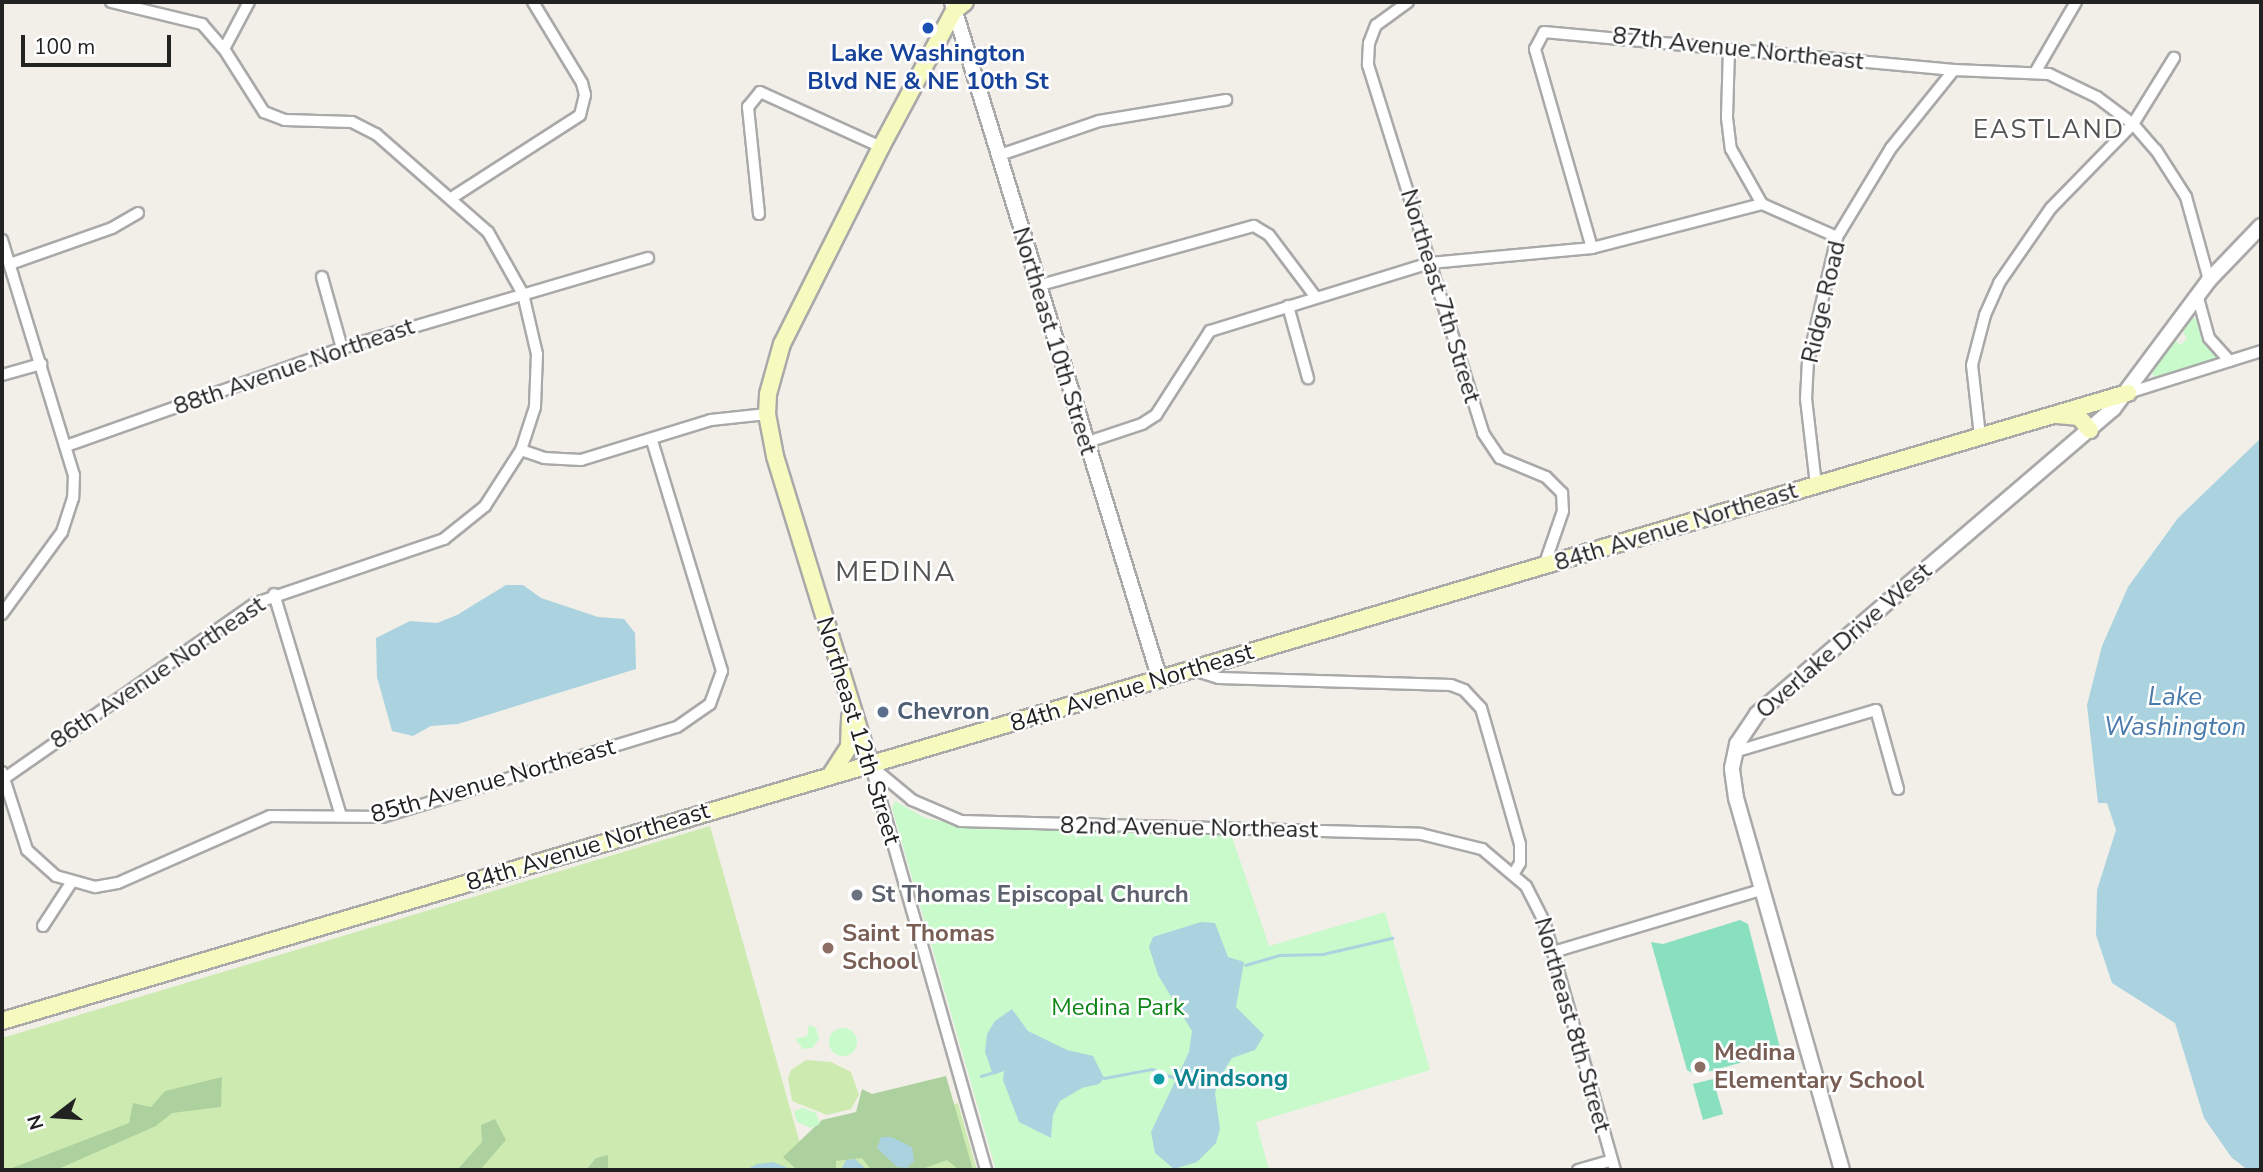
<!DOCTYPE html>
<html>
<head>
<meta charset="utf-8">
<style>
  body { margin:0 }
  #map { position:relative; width:2263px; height:1172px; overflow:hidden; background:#f2efe9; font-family:"Nunito Sans",sans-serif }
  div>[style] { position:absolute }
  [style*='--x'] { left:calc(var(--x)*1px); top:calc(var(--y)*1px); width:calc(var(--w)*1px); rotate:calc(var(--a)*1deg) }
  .grass>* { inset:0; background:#cdebb0 }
  .forest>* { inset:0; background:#add19e }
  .park>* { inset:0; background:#c8facc }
  .round { border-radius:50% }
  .pitch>* { inset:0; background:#88e0be }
  .water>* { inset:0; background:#aad3df }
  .stream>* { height:2.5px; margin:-1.25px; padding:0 1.25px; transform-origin:1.25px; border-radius:1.25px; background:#aad3df }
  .roads { filter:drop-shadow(2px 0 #a9a9a9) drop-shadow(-2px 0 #a9a9a9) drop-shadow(0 2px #a9a9a9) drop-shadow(0 -2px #a9a9a9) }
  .minor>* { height:10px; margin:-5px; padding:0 5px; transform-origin:5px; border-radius:5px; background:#fff }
  .tertiary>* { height:14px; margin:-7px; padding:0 7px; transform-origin:7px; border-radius:7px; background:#fff }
  .secondary>* { height:16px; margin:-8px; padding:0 8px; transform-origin:8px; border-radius:8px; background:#f7fabf }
  .dots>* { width:19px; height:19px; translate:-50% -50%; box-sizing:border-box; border:4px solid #fff; border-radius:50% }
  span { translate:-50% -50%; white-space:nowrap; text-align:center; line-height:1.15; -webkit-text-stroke:5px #fff; paint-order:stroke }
  .street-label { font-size:24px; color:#222 }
  .transit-label { font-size:24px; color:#164399; font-weight:700 }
  .service-label { font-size:24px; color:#4e5e75; font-weight:700 }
  .left { translate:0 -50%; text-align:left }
  .worship-label { font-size:24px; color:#5b616d; font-weight:700 }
  .education-label { font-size:24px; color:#785e54; font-weight:700 }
  .park-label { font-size:24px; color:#0c8416 }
  .culture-label { font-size:24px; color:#0d838f; font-weight:700 }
  .neighbourhood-label { font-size:26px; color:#555; letter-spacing:2px }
  .water-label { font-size:26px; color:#4a7aab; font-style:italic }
  .quarter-label { font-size:28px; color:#555; letter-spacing:2px }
  .frame { position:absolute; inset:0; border:4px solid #222; pointer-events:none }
  .north { position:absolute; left:21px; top:1081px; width:70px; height:70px; -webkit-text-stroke:5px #fff; paint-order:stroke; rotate:253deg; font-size:19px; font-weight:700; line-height:28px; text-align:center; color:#222 }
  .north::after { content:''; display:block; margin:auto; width:24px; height:32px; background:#222; clip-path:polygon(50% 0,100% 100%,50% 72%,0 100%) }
  .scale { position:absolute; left:21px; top:35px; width:150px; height:32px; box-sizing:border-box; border:4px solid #222; border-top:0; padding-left:9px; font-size:21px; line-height:24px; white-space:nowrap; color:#222; -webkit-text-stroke:5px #fff; paint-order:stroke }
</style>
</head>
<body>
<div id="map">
  <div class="grass">
    <i style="clip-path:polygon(710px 826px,801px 1147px,958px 1103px,977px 1170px,2px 1170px,2px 1038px)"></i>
    <i style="clip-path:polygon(806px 1060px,831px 1062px,851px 1072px,859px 1095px,851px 1109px,827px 1115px,792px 1101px,788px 1078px,791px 1070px)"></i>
  </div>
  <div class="forest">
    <i style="clip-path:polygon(946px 1076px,973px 1170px,959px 1170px,947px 1160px,920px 1170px,871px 1170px,862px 1158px,836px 1161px,836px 1170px,797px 1170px,783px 1157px,822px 1120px,856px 1112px,862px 1089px,872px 1094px)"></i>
    <i style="clip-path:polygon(222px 1077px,221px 1107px,172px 1113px,156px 1126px,56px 1170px,12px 1168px,129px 1123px,133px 1103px,151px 1107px,165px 1091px)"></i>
    <i style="clip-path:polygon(495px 1119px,506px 1140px,480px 1170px,457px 1170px,482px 1142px,481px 1125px)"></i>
    <i style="clip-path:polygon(608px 1155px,608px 1170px,586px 1170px,596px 1158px)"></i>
  </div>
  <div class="park">
    <i style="clip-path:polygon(2191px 317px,2197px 319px,2219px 360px,2154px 379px,2152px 371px,2174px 339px,2180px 345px,2187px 339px,2181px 328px)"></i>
    <i style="clip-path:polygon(895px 801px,925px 818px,971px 827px,1231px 834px,1269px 946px,1385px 912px,1430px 1070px,1256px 1122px,1269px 1170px,996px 1170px,892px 808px)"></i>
    <i style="clip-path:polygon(809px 1025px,816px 1028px,819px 1039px,812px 1048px,803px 1049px,795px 1039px,807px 1036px)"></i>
    <i class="round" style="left:829px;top:1028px;width:28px;height:28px"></i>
    <i style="clip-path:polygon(803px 1108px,816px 1113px,820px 1124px,811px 1128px,797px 1122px,794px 1111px)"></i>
  </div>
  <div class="pitch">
    <i style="clip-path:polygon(1740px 920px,1748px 924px,1780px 1048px,1776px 1053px,1696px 1075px,1687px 1070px,1651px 942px,1663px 944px)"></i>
    <i style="clip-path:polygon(1713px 1079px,1723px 1114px,1703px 1120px,1693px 1084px)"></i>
  </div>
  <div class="water">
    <i style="clip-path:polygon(2261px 438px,2261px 1170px,2248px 1170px,2232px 1158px,2204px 1118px,2175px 1023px,2112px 983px,2096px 935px,2097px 890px,2116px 830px,2107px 803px,2098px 803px,2087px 705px,2102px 646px,2128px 587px,2178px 518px)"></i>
    <i style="clip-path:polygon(506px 585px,523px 585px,541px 598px,598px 617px,624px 619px,635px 633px,636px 669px,458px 724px,431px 726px,413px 736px,392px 731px,377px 677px,376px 638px,410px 621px,437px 623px,457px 615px)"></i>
    <i style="clip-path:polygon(1201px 922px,1215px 923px,1228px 957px,1244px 962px,1236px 1007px,1264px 1035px,1255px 1050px,1232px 1058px,1220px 1077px,1215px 1093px,1220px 1129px,1216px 1143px,1197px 1162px,1174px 1169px,1155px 1153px,1151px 1132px,1189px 1052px,1192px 1031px,1158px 975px,1149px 947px,1153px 937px)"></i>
    <i style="clip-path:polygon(1012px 1009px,1028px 1031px,1067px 1050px,1093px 1056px,1104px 1078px,1099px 1084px,1082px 1088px,1060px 1101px,1053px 1115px,1051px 1138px,1019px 1122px,1003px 1080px,1004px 1071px,993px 1075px,985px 1052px,987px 1034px,995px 1021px)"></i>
    <i style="clip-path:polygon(881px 1137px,891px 1137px,912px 1147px,914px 1161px,907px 1168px,897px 1167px,877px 1148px)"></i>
    <i style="clip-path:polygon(855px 1159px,867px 1170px,841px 1170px,846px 1160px)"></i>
    <i style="clip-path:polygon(773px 1162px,793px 1170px,746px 1170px,757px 1164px)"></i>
  </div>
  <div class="stream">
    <i style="--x:1245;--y:965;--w:37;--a:-16"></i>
    <i style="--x:1281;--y:955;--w:42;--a:-1.4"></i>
    <i style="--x:1323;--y:954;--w:71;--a:-13.1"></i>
    <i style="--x:981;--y:1076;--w:10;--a:-17"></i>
    <i style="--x:1104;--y:1078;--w:49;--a:-10.6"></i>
    <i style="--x:1152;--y:1069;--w:26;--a:21"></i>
  </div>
  <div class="roads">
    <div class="minor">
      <i style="--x:111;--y:2;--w:94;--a:13.6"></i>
      <i style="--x:202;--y:24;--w:33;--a:49"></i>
      <i style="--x:224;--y:49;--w:75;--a:57.6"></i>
      <i style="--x:264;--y:112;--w:22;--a:21"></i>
      <i style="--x:285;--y:120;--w:67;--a:1.7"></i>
      <i style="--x:352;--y:122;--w:27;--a:27"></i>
      <i style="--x:376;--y:134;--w:149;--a:41.2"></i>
      <i style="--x:488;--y:232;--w:71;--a:60.6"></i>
      <i style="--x:523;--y:294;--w:62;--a:76.9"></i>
      <i style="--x:537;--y:354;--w:53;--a:92.2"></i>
      <i style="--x:535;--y:407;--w:45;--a:108"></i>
      <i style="--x:1408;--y:2;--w:39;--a:144"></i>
      <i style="--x:1376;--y:25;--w:19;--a:111"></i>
      <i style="--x:1369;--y:43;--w:22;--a:93"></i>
      <i style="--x:1368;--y:65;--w:386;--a:72.6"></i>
      <i style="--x:1483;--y:433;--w:30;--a:56"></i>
      <i style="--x:1500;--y:458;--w:50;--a:22.4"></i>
      <i style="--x:1546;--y:477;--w:23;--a:45"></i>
      <i style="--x:1562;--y:493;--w:18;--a:87"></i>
      <i style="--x:1563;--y:511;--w:58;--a:109.1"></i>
      <i style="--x:224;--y:49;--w:53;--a:-62"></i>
      <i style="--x:1729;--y:49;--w:69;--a:91.7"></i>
      <i style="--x:1727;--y:118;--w:31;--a:83"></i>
      <i style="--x:1731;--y:149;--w:63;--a:60.6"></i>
      <i style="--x:2036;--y:71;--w:80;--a:-59.9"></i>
      <i style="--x:997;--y:156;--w:108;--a:-18.9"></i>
      <i style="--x:1099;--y:121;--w:129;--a:-9.4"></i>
      <i style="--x:453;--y:197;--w:151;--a:-32.8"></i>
      <i style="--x:580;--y:115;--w:21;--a:-76"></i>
      <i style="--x:585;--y:95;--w:12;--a:-104"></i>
      <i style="--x:582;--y:83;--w:95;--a:-121.2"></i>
      <i style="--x:759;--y:214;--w:108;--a:-95.9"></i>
      <i style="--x:748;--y:107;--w:19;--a:-51"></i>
      <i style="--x:760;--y:92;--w:133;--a:24.4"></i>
      <i style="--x:2;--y:240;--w:246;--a:73"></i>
      <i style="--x:74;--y:475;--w:23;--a:92"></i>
      <i style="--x:73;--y:498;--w:36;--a:108"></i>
      <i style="--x:62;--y:532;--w:102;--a:126.2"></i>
      <i style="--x:1592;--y:248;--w:207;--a:-106"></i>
      <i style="--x:1535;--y:49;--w:19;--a:-62"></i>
      <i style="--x:1544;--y:32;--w:412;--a:5.3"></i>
      <i style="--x:1954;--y:70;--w:95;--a:2.4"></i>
      <i style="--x:2049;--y:74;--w:53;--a:25.6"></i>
      <i style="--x:2097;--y:97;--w:45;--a:36.9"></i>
      <i style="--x:2133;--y:124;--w:35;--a:49"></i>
      <i style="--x:2156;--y:150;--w:56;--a:57.4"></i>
      <i style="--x:2186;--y:197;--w:86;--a:74.5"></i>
      <i style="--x:10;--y:264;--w:108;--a:-19.4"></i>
      <i style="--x:112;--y:228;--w:30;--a:-30"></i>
      <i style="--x:322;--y:277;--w:74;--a:74.3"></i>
      <i style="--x:1037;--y:286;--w:225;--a:-15.5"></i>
      <i style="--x:1254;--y:226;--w:17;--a:31"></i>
      <i style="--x:1269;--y:235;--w:76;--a:53"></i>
      <i style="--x:2198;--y:298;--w:41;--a:74.6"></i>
      <i style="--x:2209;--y:338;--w:31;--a:48"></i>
      <i style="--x:1288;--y:306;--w:75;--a:74.5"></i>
      <i style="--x:2;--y:375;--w:41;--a:-15.8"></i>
      <i style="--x:2128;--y:393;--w:139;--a:-17.5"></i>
      <i style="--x:1980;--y:436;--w:71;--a:-96.4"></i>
      <i style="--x:1972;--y:365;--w:52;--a:-75.4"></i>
      <i style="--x:1985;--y:315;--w:35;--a:-66"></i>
      <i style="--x:1999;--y:283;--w:91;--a:-55.3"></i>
      <i style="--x:2051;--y:208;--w:117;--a:-45.7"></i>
      <i style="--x:2133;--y:124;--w:78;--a:-58.2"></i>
      <i style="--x:1085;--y:443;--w:60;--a:-18.4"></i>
      <i style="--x:1142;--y:424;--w:17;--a:-33"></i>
      <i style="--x:1156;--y:415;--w:100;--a:-57.3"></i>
      <i style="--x:1210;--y:331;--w:230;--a:-17.2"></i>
      <i style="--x:1430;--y:263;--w:163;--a:-5.3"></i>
      <i style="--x:1592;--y:248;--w:176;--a:-14.5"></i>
      <i style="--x:1762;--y:204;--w:82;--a:23.7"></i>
      <i style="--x:66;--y:446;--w:293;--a:-19.5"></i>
      <i style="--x:342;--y:348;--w:319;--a:-16.4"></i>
      <i style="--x:1816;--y:485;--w:87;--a:-96.6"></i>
      <i style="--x:1806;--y:399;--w:38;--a:-87"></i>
      <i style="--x:1808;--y:361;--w:127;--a:-76.8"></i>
      <i style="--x:1837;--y:237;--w:104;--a:-58.8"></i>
      <i style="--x:1891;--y:148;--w:100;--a:-51.1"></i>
      <i style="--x:274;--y:594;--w:232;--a:73.2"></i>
      <i style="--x:1193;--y:670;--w:27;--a:17"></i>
      <i style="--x:1219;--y:678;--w:232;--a:1.7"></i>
      <i style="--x:1451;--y:685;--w:14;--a:21"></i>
      <i style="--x:1464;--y:690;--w:25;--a:47"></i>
      <i style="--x:1481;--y:708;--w:141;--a:74"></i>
      <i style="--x:1520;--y:844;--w:19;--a:90"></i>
      <i style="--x:1520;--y:863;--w:12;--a:121"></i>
      <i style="--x:1734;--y:752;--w:148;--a:-16.5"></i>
      <i style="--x:1876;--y:710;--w:82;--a:74.4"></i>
      <i style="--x:870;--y:765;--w:55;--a:39.8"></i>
      <i style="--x:912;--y:800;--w:53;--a:23.2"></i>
      <i style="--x:961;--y:821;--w:460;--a:1.6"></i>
      <i style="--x:1421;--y:834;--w:63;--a:13.8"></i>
      <i style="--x:1482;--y:849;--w:57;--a:40.1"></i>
      <i style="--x:1526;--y:886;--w:39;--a:63"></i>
      <i style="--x:1544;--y:921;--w:259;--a:74.1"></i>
      <i style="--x:871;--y:766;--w:420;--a:74.1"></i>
      <i style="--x:2;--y:772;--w:82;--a:72.2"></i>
      <i style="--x:27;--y:850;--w:39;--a:42"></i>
      <i style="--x:56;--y:876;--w:41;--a:15.8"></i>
      <i style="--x:95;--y:887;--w:23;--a:-10"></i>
      <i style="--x:118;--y:883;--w:166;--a:-23.8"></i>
      <i style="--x:270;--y:816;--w:112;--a:0.5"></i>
      <i style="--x:382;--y:817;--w:308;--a:-17"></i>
      <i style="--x:677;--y:727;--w:40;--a:-34.9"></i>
      <i style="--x:710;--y:704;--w:35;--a:-70"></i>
      <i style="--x:722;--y:671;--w:241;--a:-106.9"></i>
      <i style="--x:2;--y:780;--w:310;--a:-34.9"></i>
      <i style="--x:256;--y:603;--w:199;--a:-18.8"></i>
      <i style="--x:444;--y:539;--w:53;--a:-38.8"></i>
      <i style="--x:485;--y:506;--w:67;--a:-57.3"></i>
      <i style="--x:521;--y:450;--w:24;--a:19"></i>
      <i style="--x:544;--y:458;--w:37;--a:3"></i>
      <i style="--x:581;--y:460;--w:136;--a:-17.1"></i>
      <i style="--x:711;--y:420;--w:56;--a:-6.1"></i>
      <i style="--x:43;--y:926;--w:51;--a:-56.9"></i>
      <i style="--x:1553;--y:952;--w:217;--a:-16.6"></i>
      <i style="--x:1578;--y:1170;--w:35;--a:-16"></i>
    </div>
    <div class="tertiary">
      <i style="--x:952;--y:2;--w:709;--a:72.94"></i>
      <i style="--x:1842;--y:1170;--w:387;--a:-105.9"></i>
      <i style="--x:1736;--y:798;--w:30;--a:-98"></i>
      <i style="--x:1732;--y:768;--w:25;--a:-78"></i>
      <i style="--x:1737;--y:744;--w:36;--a:-56"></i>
      <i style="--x:1757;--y:714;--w:469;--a:-40.6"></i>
      <i style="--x:2113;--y:409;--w:161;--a:-53.3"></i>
      <i style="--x:2209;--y:280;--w:75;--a:-46.1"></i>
    </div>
    <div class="secondary">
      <i style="--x:2057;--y:415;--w:22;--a:5"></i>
      <i style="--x:2079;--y:417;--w:17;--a:50"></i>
      <i style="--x:870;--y:765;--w:323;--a:-107.1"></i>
      <i style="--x:775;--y:456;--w:43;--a:-100.8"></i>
      <i style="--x:767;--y:414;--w:20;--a:-87"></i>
      <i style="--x:768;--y:394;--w:52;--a:-74.4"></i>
      <i style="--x:782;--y:344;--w:220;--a:-63.3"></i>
      <i style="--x:881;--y:147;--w:154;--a:-61.8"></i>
      <i style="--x:954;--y:11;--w:14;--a:-39"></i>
      <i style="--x:830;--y:776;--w:35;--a:-57"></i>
      <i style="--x:849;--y:747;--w:30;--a:-88"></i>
      <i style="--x:2;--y:1021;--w:2217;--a:-16.46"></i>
    </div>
  </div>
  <div class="dots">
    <i style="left:928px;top:28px;background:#1a4fb4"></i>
    <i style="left:883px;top:712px;background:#5c6f8a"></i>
    <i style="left:857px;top:895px;background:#6b7280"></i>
    <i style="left:828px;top:948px;background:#8d6e63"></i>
    <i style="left:1700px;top:1067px;background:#8d6e63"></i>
    <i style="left:1159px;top:1079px;background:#0f9aa8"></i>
  </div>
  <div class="street-label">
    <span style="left:1738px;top:49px;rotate:6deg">87th Avenue Northeast</span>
    <span style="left:1440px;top:296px;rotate:73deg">Northeast 7th Street</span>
    <span style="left:1824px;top:302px;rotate:-77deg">Ridge Road</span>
    <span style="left:1054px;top:341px;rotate:73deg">Northeast 10th Street</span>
    <span style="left:294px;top:367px;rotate:-19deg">88th Avenue Northeast</span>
    <span style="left:1676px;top:527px;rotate:-17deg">84th Avenue Northeast</span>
    <span style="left:1844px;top:641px;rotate:-41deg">Overlake Drive West</span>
    <span style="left:158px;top:673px;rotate:-34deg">86th Avenue Northeast</span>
    <span style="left:1132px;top:688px;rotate:-17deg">84th Avenue Northeast</span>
    <span style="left:858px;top:731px;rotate:73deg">Northeast 12th Street</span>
    <span style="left:493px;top:781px;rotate:-16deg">85th Avenue Northeast</span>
    <span style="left:1189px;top:828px;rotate:1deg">82nd Avenue Northeast</span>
    <span style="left:588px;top:847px;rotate:-17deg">84th Avenue Northeast</span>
    <span style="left:1572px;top:1025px;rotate:74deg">Northeast 8th Street</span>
  </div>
  <div class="transit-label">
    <span style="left:928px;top:68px">Lake Washington<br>Blvd NE &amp; NE 10th St</span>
  </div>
  <div class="service-label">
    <span class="left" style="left:897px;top:712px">Chevron</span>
  </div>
  <div class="worship-label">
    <span class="left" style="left:871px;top:895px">St Thomas Episcopal Church</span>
  </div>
  <div class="education-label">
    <span class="left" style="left:842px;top:948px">Saint Thomas<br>School</span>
    <span class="left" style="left:1714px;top:1067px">Medina<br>Elementary School</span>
  </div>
  <div class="park-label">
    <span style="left:1118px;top:1008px">Medina Park</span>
  </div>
  <div class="culture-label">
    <span class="left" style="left:1173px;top:1079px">Windsong</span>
  </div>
  <div class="neighbourhood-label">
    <span style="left:2049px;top:130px">EASTLAND</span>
  </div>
  <div class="water-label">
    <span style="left:2175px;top:712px">Lake<br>Washington</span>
  </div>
  <div class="quarter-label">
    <span style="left:896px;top:572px">MEDINA</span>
  </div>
  <div class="frame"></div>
  <div class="north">N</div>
  <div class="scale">100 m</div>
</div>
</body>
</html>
